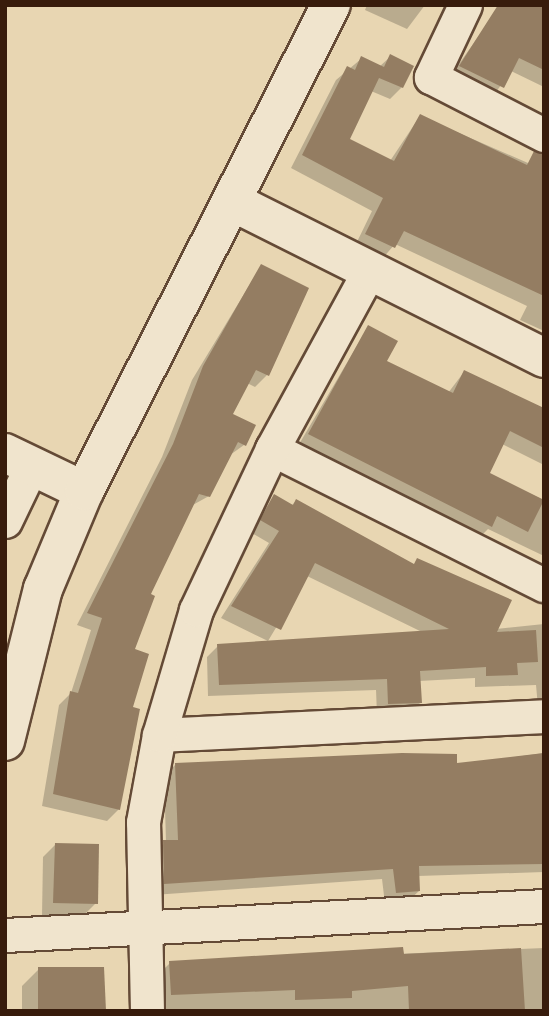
<!DOCTYPE html>
<html>
<head>
<meta charset="utf-8">
<style>
  body { margin:0 }
  #map { position:relative; width:549px; height:1016px; overflow:hidden; background:#e8d6b2; font-family:Cardo,serif }
  div>[style] { position:absolute }
  [style*='--x'] { left:calc(var(--x)*1px); top:calc(var(--y)*1px); width:calc(var(--w)*1px); rotate:calc(var(--a)*1deg) }
  .shadow>* { inset:0; background:#0003 }
  .building>* { inset:0; background:#947d62 }
  .roads { filter:drop-shadow(2px 0 #644a36) drop-shadow(-2px 0 #644a36) drop-shadow(0 2px #644a36) drop-shadow(0 -2px #644a36) }
  .street>* { height:33px; margin:-16.5px; padding:0 16.5px; transform-origin:16.5px; border-radius:16.5px; background:#f0e4cd }
  .secondary>* { height:38px; margin:-19px; padding:0 19px; transform-origin:19px; border-radius:19px; background:#f0e4cd }
  span { translate:-50% -50%; white-space:nowrap; text-align:center; line-height:1.15; -webkit-text-stroke:6px #f0e4cd; paint-order:stroke }
  .frame { position:absolute; inset:0; border:7px solid #381c0c; pointer-events:none }
</style>
</head>
<body>
<div id="map">
  <div class="shadow">
    <i style="clip-path:polygon(367px 5px,425px 5px,407px 29px,365px 10px)"></i>
    <i style="clip-path:polygon(495px 13px,544px 37px,544px 87px,511px 71px,491px 99px,449px 78px)"></i>
    <i style="clip-path:polygon(390px 57px,402px 87px,390px 99px,371px 91px,348px 140px,390px 161px,420px 116px,544px 170px,544px 331px,520px 320px,527px 306px,395px 244px,382px 259px,355px 246px,372px 211px,291px 168px,336px 80px,361px 59px,379px 67px)"></i>
    <i style="clip-path:polygon(261px 266px,307px 288px,267px 375px,255px 387px,247px 383px,230px 415px,244px 445px,230px 455px,209px 496px,191px 506px,148px 595px,133px 650px,119px 809px,107px 821px,42px 806px,59px 705px,71px 693px,91px 630px,77px 625px,162px 457px,192px 380px)"></i>
    <i style="clip-path:polygon(368px 327px,385px 362px,448px 393px,464px 372px,544px 410px,544px 465px,502px 444px,487px 474px,544px 500px,544px 556px,488px 529px,479px 538px,298px 446px)"></i>
    <i style="clip-path:polygon(274px 496px,291px 506px,296px 501px,496px 629px,544px 624px,544px 707px,538px 707px,536px 685px,475px 687px,475px 678px,419px 681px,421px 702px,409px 714px,377px 715px,376px 690px,208px 696px,207px 657px,218px 646px,422px 632px,307px 576px,268px 641px,221px 618px,269px 543px,250px 532px)"></i>
    <i style="clip-path:polygon(544px 753px,544px 872px,418px 876px,419px 891px,407px 902px,385px 904px,382px 879px,153px 895px,152px 854px,166px 842px,164px 776px,176px 764px,456px 765px)"></i>
    <i style="clip-path:polygon(55px 845px,96px 903px,84px 915px,42px 915px,43px 857px)"></i>
    <i style="clip-path:polygon(544px 948px,544px 1011px,158px 1011px,158px 975px,170px 963px)"></i>
    <i style="clip-path:polygon(39px 969px,105px 1011px,22px 1011px,22px 986px)"></i>
  </div>
  <div class="building">
    <i style="clip-path:polygon(498px 5px,544px 5px,544px 70px,519px 58px,504px 88px,459px 66px)"></i>
    <i style="clip-path:polygon(390px 54px,414px 66px,403px 88px,379px 78px,350px 139px,394px 161px,420px 114px,527px 165px,534px 151px,544px 154px,544px 296px,404px 231px,395px 248px,365px 234px,383px 198px,302px 155px,347px 66px,355px 70px,361px 56px,384px 67px)"></i>
    <i style="clip-path:polygon(261px 264px,309px 288px,269px 376px,256px 370px,233px 414px,256px 425px,246px 446px,238px 442px,210px 497px,199px 494px,151px 594px,155px 596px,135px 649px,149px 654px,133px 707px,140px 709px,120px 810px,53px 794px,70px 691px,78px 693px,102px 618px,87px 613px,173px 444px,203px 366px)"></i>
    <i style="clip-path:polygon(368px 325px,398px 341px,387px 361px,453px 393px,464px 370px,544px 408px,544px 448px,510px 431px,490px 473px,544px 500px,528px 532px,497px 516px,492px 527px,308px 434px)"></i>
    <i style="clip-path:polygon(274px 494px,293px 505px,296px 499px,414px 564px,417px 558px,512px 600px,497px 632px,536px 630px,538px 662px,517px 663px,518px 675px,486px 676px,486px 667px,420px 671px,422px 703px,388px 704px,387px 679px,219px 685px,217px 644px,449px 629px,315px 563px,281px 630px,231px 606px,279px 531px,260px 520px)"></i>
    <i style="clip-path:polygon(402px 753px,457px 754px,457px 763px,544px 753px,544px 864px,419px 866px,420px 891px,396px 893px,393px 869px,164px 884px,163px 840px,178px 840px,175px 763px)"></i>
    <i style="clip-path:polygon(55px 843px,99px 844px,98px 904px,53px 903px)"></i>
    <i style="clip-path:polygon(403px 947px,404px 954px,521px 948px,525px 1011px,409px 1011px,408px 986px,352px 991px,352px 998px,295px 1000px,295px 990px,171px 995px,169px 961px)"></i>
    <i style="clip-path:polygon(38px 967px,104px 967px,106px 1011px,38px 1011px)"></i>
  </div>
  <div class="roads">
    <div class="street">
      <i style="--x:465;--y:5;--w:80;--a:115.3"></i>
      <i style="--x:431;--y:77;--w:127;--a:27.2"></i>
      <i style="--x:272;--y:449;--w:304;--a:26.6"></i>
      <i style="--x:5;--y:521;--w:60;--a:-64.3"></i>
      <i style="--x:159;--y:735;--w:385;--a:-2.8"></i>
      <i style="--x:5;--y:935;--w:540;--a:-3.08"></i>
      <i style="--x:147;--y:1011;--w:189;--a:-91.2"></i>
      <i style="--x:143;--y:822;--w:88;--a:-79.6"></i>
      <i style="--x:159;--y:735;--w:130;--a:-73.5"></i>
      <i style="--x:196;--y:610;--w:178;--a:-64.7"></i>
      <i style="--x:272;--y:449;--w:203;--a:-61.4"></i>
    </div>
    <div class="secondary">
      <i style="--x:235;--y:203;--w:346;--a:26.6"></i>
      <i style="--x:5;--y:453;--w:88;--a:25.7"></i>
      <i style="--x:5;--y:741;--w:157;--a:-76"></i>
      <i style="--x:43;--y:589;--w:106;--a:-67.3"></i>
      <i style="--x:84;--y:491;--w:545;--a:-63.06"></i>
    </div>
  </div>
  <div class="frame"></div>
</div>
</body>
</html>
